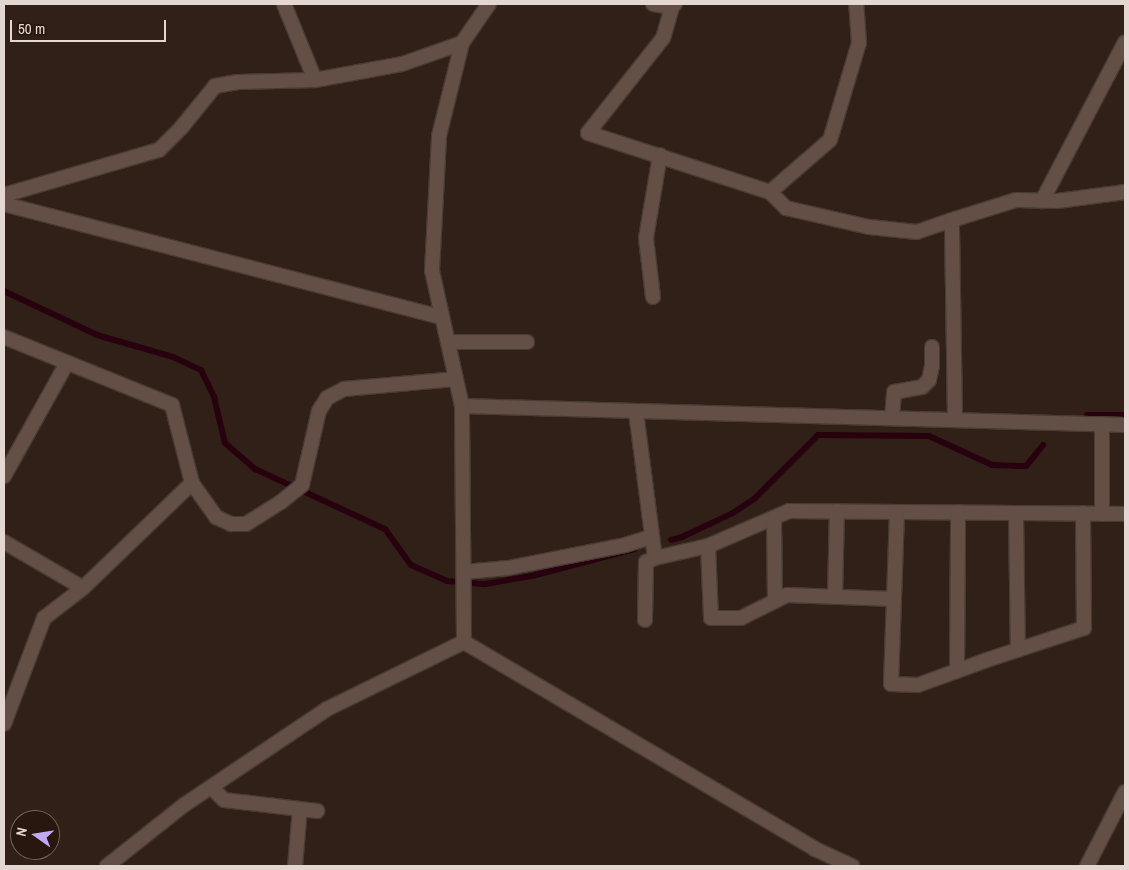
<!DOCTYPE html>
<html>
<head>
<meta charset="utf-8">
<style>
  body { margin:0 }
  #map { position:relative; width:1129px; height:870px; overflow:hidden; background:#312018; font-family:"Archivo Narrow",sans-serif }
  div>[style] { position:absolute }
  [style*='--x'] { left:calc(var(--x)*1px); top:calc(var(--y)*1px); width:calc(var(--w)*1px); rotate:calc(var(--a)*1deg) }
  .stream>* { height:6px; margin:-3px; padding:0 3px; transform-origin:3px; border-radius:3px; background:#27020e }
  .roads { filter:drop-shadow(1px 0 #493a34) drop-shadow(-1px 0 #493a34) drop-shadow(0 1px #493a34) drop-shadow(0 -1px #493a34) }
  .minor>* { height:14px; margin:-7px; padding:0 7px; transform-origin:7px; border-radius:7px; background:#634f45 }
  span { translate:-50% -50%; white-space:nowrap; text-align:center; line-height:1.15; -webkit-text-stroke:5px #27170e; paint-order:stroke }
  .frame { position:absolute; inset:0; border:5px solid #e3d7d1; pointer-events:none }
  .north { position:absolute; left:10px; top:810px; width:50px; height:50px; box-sizing:border-box; background:#27170e; border:1px solid #72645c; border-radius:50%; rotate:283deg; font-size:14px; font-weight:700; line-height:20px; text-align:center; color:#e3d7d1 }
  .north::after { content:''; display:block; margin:auto; width:18px; height:22px; background:#c0a8f4; clip-path:polygon(50% 0,100% 100%,50% 72%,0 100%) }
  .scale { position:absolute; left:10px; top:20px; width:156px; height:22px; box-sizing:border-box; border:2px solid #e3d7d1; border-top:0; padding-left:6px; font-size:15px; line-height:18px; white-space:nowrap; color:#e3d7d1; -webkit-text-stroke:4px #27170e; paint-order:stroke }
</style>
</head>
<body>
<div id="map">
  <div class="stream">
    <i style="--x:4;--y:291;--w:103;--a:25.3"></i>
    <i style="--x:97;--y:335;--w:79;--a:16.1"></i>
    <i style="--x:173;--y:357;--w:31;--a:25"></i>
    <i style="--x:201;--y:370;--w:30;--a:64"></i>
    <i style="--x:214;--y:397;--w:47;--a:76.6"></i>
    <i style="--x:225;--y:443;--w:40;--a:41"></i>
    <i style="--x:255;--y:469;--w:143;--a:24.8"></i>
    <i style="--x:385;--y:529;--w:44;--a:54.2"></i>
    <i style="--x:411;--y:565;--w:39;--a:24"></i>
    <i style="--x:447;--y:581;--w:38;--a:5"></i>
    <i style="--x:485;--y:584;--w:48;--a:-9.7"></i>
    <i style="--x:532;--y:576;--w:106;--a:-14.7"></i>
    <i style="--x:1087;--y:415;--w:38;--a:0"></i>
    <i style="--x:671;--y:540;--w:11;--a:-15"></i>
    <i style="--x:682;--y:537;--w:56;--a:-25.2"></i>
    <i style="--x:733;--y:513;--w:27;--a:-34"></i>
    <i style="--x:755;--y:498;--w:89;--a:-45"></i>
    <i style="--x:818;--y:435;--w:111;--a:0.5"></i>
    <i style="--x:929;--y:436;--w:69;--a:24.7"></i>
    <i style="--x:992;--y:465;--w:24;--a:2"></i>
    <i style="--x:1016;--y:466;--w:10;--a:0"></i>
    <i style="--x:1026;--y:466;--w:27;--a:-51"></i>
  </div>
  <div class="roads">
    <div class="minor">
      <i style="--x:284;--y:4;--w:82;--a:67.8"></i>
      <i style="--x:653;--y:4;--w:19;--a:9"></i>
      <i style="--x:672;--y:7;--w:4;--a:-45"></i>
      <i style="--x:672;--y:7;--w:32;--a:106"></i>
      <i style="--x:663;--y:38;--w:121;--a:128.3"></i>
      <i style="--x:588;--y:133;--w:191;--a:18"></i>
      <i style="--x:770;--y:192;--w:23;--a:45"></i>
      <i style="--x:786;--y:208;--w:85;--a:12.9"></i>
      <i style="--x:869;--y:227;--w:48;--a:5.9"></i>
      <i style="--x:917;--y:232;--w:37;--a:-19"></i>
      <i style="--x:770;--y:192;--w:79;--a:-40.9"></i>
      <i style="--x:830;--y:140;--w:101;--a:-73.4"></i>
      <i style="--x:859;--y:43;--w:39;--a:-94"></i>
      <i style="--x:4;--y:195;--w:161;--a:-16.2"></i>
      <i style="--x:159;--y:150;--w:31;--a:-45"></i>
      <i style="--x:181;--y:128;--w:54;--a:-51"></i>
      <i style="--x:215;--y:86;--w:23;--a:-10"></i>
      <i style="--x:238;--y:82;--w:77;--a:-1.5"></i>
      <i style="--x:315;--y:80;--w:88;--a:-10.4"></i>
      <i style="--x:402;--y:64;--w:64;--a:-19.3"></i>
      <i style="--x:1042;--y:201;--w:179;--a:-62.4"></i>
      <i style="--x:4;--y:204;--w:450;--a:14.5"></i>
      <i style="--x:653;--y:297;--w:59;--a:-96.8"></i>
      <i style="--x:646;--y:238;--w:84;--a:-80.4"></i>
      <i style="--x:4;--y:337;--w:181;--a:22"></i>
      <i style="--x:172;--y:405;--w:81;--a:75.6"></i>
      <i style="--x:192;--y:483;--w:151;--a:136.1"></i>
      <i style="--x:83;--y:588;--w:49;--a:142.4"></i>
      <i style="--x:44;--y:618;--w:113;--a:110.7"></i>
      <i style="--x:449;--y:342;--w:78;--a:0"></i>
      <i style="--x:462;--y:406;--w:663;--a:1.64"></i>
      <i style="--x:636;--y:412;--w:147;--a:82.6"></i>
      <i style="--x:655;--y:558;--w:54;--a:-12.8"></i>
      <i style="--x:708;--y:546;--w:88;--a:-23.4"></i>
      <i style="--x:789;--y:511;--w:336;--a:0.5"></i>
      <i style="--x:892;--y:417;--w:25;--a:-85"></i>
      <i style="--x:894;--y:392;--w:28;--a:-10"></i>
      <i style="--x:922;--y:387;--w:10;--a:-45"></i>
      <i style="--x:929;--y:380;--w:14;--a:-78"></i>
      <i style="--x:932;--y:366;--w:19;--a:-90"></i>
      <i style="--x:955;--y:418;--w:198;--a:-90.9"></i>
      <i style="--x:952;--y:220;--w:67;--a:-17.4"></i>
      <i style="--x:1016;--y:200;--w:41;--a:1.4"></i>
      <i style="--x:1057;--y:201;--w:69;--a:-7.5"></i>
      <i style="--x:4;--y:476;--w:129;--a:-60.9"></i>
      <i style="--x:192;--y:483;--w:42;--a:54.8"></i>
      <i style="--x:216;--y:517;--w:17;--a:25"></i>
      <i style="--x:231;--y:524;--w:15;--a:0"></i>
      <i style="--x:246;--y:524;--w:41;--a:-32.2"></i>
      <i style="--x:281;--y:502;--w:27;--a:-39"></i>
      <i style="--x:302;--y:485;--w:76;--a:-77.1"></i>
      <i style="--x:319;--y:411;--w:15;--a:-58"></i>
      <i style="--x:327;--y:398;--w:19;--a:-28"></i>
      <i style="--x:344;--y:389;--w:111;--a:-5.1"></i>
      <i style="--x:897;--y:512;--w:172;--a:92"></i>
      <i style="--x:891;--y:684;--w:27;--a:2"></i>
      <i style="--x:918;--y:685;--w:73;--a:-19.9"></i>
      <i style="--x:987;--y:660;--w:102;--a:-18.3"></i>
      <i style="--x:1084;--y:628;--w:115;--a:-90.5"></i>
      <i style="--x:1016;--y:513;--w:137;--a:89.2"></i>
      <i style="--x:1102;--y:514;--w:90;--a:-90"></i>
      <i style="--x:774;--y:518;--w:83;--a:89.3"></i>
      <i style="--x:4;--y:542;--w:91;--a:30.2"></i>
      <i style="--x:708;--y:546;--w:72;--a:87.6"></i>
      <i style="--x:711;--y:618;--w:30;--a:0"></i>
      <i style="--x:741;--y:618;--w:51;--a:-26.6"></i>
      <i style="--x:787;--y:595;--w:107;--a:2.1"></i>
      <i style="--x:464;--y:572;--w:44;--a:-5.2"></i>
      <i style="--x:508;--y:568;--w:119;--a:-11.1"></i>
      <i style="--x:625;--y:545;--w:28;--a:-17"></i>
      <i style="--x:835;--y:597;--w:86;--a:-88.7"></i>
      <i style="--x:645;--y:620;--w:58;--a:-89"></i>
      <i style="--x:646;--y:562;--w:10;--a:-24"></i>
      <i style="--x:464;--y:642;--w:236;--a:-90.5"></i>
      <i style="--x:462;--y:406;--w:138;--a:-102.5"></i>
      <i style="--x:432;--y:271;--w:135;--a:-87"></i>
      <i style="--x:439;--y:136;--w:96;--a:-76.1"></i>
      <i style="--x:462;--y:43;--w:47;--a:-55.3"></i>
      <i style="--x:464;--y:642;--w:407;--a:30.5"></i>
      <i style="--x:815;--y:849;--w:41;--a:24.7"></i>
      <i style="--x:957;--y:671;--w:159;--a:-89.6"></i>
      <i style="--x:211;--y:787;--w:18;--a:45"></i>
      <i style="--x:224;--y:800;--w:94;--a:6.7"></i>
      <i style="--x:107;--y:866;--w:98;--a:-38.4"></i>
      <i style="--x:184;--y:805;--w:172;--a:-33.9"></i>
      <i style="--x:327;--y:709;--w:153;--a:-26.1"></i>
      <i style="--x:295;--y:866;--w:57;--a:-85"></i>
      <i style="--x:1087;--y:866;--w:83;--a:-62.8"></i>
    </div>
  </div>
  <div class="frame"></div>
  <div class="north">N</div>
  <div class="scale">50 m</div>
</div>
</body>
</html>
